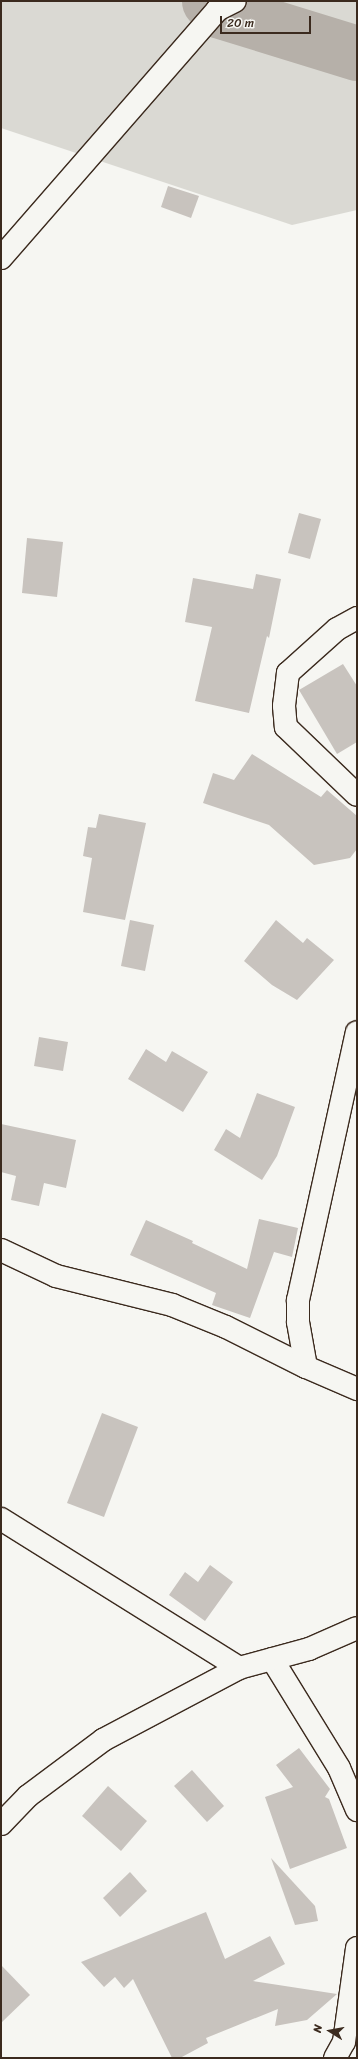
<!DOCTYPE html>
<html>
<head>
<meta charset="utf-8">
<style>
  body { margin:0 }
  #map { position:relative; width:358px; height:2059px; overflow:hidden; background:#f6f6f2; font-family:Sriracha,sans-serif }
  div>[style] { position:absolute }
  [style*='--x'] { left:calc(var(--x)*1px); top:calc(var(--y)*1px); width:calc(var(--w)*1px); rotate:calc(var(--a)*1deg) }
  .green>* { inset:0; background:#dad9d3 }
  .river>* { height:55px; margin:-27.5px; padding:0 27.5px; transform-origin:27.5px; border-radius:27.5px; background:#b6b0a9 }
  .building>* { inset:0; background:#c8c3be }
  .roads { filter:drop-shadow(1px 0 #3b2a1e) drop-shadow(-1px 0 #3b2a1e) drop-shadow(0 1px #3b2a1e) drop-shadow(0 -1px #3b2a1e) }
  .street>* { height:22px; margin:-11px; padding:0 11px; transform-origin:11px; border-radius:11px; background:#f6f6f2 }
  span { translate:-50% -50%; white-space:nowrap; text-align:center; line-height:1.15; -webkit-text-stroke:3px #f6f6f2; paint-order:stroke }
  .frame { position:absolute; inset:0; border:2px solid #3b2a1e; pointer-events:none }
  .north { position:absolute; left:310px; top:2011px; width:40px; height:40px; -webkit-text-stroke:3px #f6f6f2; paint-order:stroke; rotate:281deg; font-size:11px; font-weight:700; line-height:16px; text-align:center; color:#3b2a1e }
  .north::after { content:''; display:block; margin:auto; width:14px; height:18px; background:#3b2a1e; clip-path:polygon(50% 0,100% 100%,50% 72%,0 100%) }
  .scale { position:absolute; left:220px; top:16px; width:91px; height:18px; box-sizing:border-box; border:2px solid #3b2a1e; border-top:0; padding-left:5px; font-size:12px; line-height:14px; white-space:nowrap; color:#3b2a1e; -webkit-text-stroke:3px #f6f6f2; paint-order:stroke }
</style>
</head>
<body>
<div id="map">
  <div class="green">
    <i style="clip-path:polygon(1px 1px,357px 1px,357px 210px,292px 225px,1px 128px)"></i>
  </div>
  <div class="river">
    <i style="--x:209;--y:1;--w:12;--a:48"></i>
    <i style="--x:217;--y:10;--w:146;--a:17.1"></i>
  </div>
  <div class="building">
    <i style="clip-path:polygon(168px 186px,199px 196px,191px 218px,161px 207px)"></i>
    <i style="clip-path:polygon(299px 513px,321px 519px,310px 559px,288px 553px)"></i>
    <i style="clip-path:polygon(27px 538px,63px 542px,57px 597px,22px 593px)"></i>
    <i style="clip-path:polygon(256px 574px,281px 579px,269px 638px,267px 636px,249px 713px,195px 701px,212px 627px,185px 622px,193px 578px,253px 589px)"></i>
    <i style="clip-path:polygon(343px 664px,357px 686px,357px 742px,337px 754px,299px 690px)"></i>
    <i style="clip-path:polygon(252px 754px,321px 797px,327px 790px,357px 816px,357px 849px,350px 858px,314px 865px,269px 825px,203px 803px,213px 773px,234px 780px)"></i>
    <i style="clip-path:polygon(99px 814px,146px 823px,125px 920px,83px 912px,92px 858px,83px 856px,88px 827px,96px 828px)"></i>
    <i style="clip-path:polygon(130px 920px,154px 925px,145px 971px,121px 966px)"></i>
    <i style="clip-path:polygon(276px 920px,303px 943px,307px 938px,334px 960px,297px 1000px,272px 985px,244px 961px)"></i>
    <i style="clip-path:polygon(39px 1037px,68px 1042px,63px 1071px,34px 1066px)"></i>
    <i style="clip-path:polygon(146px 1049px,166px 1062px,172px 1051px,208px 1072px,183px 1112px,128px 1079px)"></i>
    <i style="clip-path:polygon(257px 1093px,295px 1107px,277px 1156px,262px 1180px,214px 1150px,226px 1129px,240px 1138px)"></i>
    <i style="clip-path:polygon(1px 1124px,76px 1140px,66px 1188px,44px 1183px,39px 1206px,11px 1200px,16px 1176px,1px 1172px)"></i>
    <i style="clip-path:polygon(259px 1219px,298px 1228px,292px 1257px,274px 1252px,250px 1318px,212px 1305px,216px 1293px,130px 1255px,146px 1220px,193px 1241px,192px 1243px,247px 1269px)"></i>
    <i style="clip-path:polygon(102px 1413px,138px 1427px,104px 1517px,67px 1503px)"></i>
    <i style="clip-path:polygon(210px 1565px,233px 1582px,205px 1621px,169px 1595px,185px 1572px,198px 1582px)"></i>
    <i style="clip-path:polygon(299px 1748px,330px 1789px,325px 1797px,329px 1799px,347px 1848px,290px 1869px,265px 1797px,293px 1787px,276px 1765px)"></i>
    <i style="clip-path:polygon(192px 1770px,224px 1806px,207px 1822px,174px 1786px)"></i>
    <i style="clip-path:polygon(108px 1786px,147px 1821px,121px 1851px,82px 1816px)"></i>
    <i style="clip-path:polygon(271px 1858px,315px 1906px,318px 1921px,295px 1925px)"></i>
    <i style="clip-path:polygon(130px 1872px,147px 1891px,120px 1917px,103px 1898px)"></i>
    <i style="clip-path:polygon(206px 1912px,225px 1959px,270px 1936px,285px 1964px,253px 1981px,337px 1994px,307px 2020px,275px 2026px,278px 2009px,206px 2038px,208px 2043px,180px 2058px,172px 2058px,133px 1979px,124px 1988px,115px 1977px,104px 1987px,81px 1962px)"></i>
    <i style="clip-path:polygon(1px 1965px,30px 1995px,1px 2023px)"></i>
  </div>
  <div class="roads">
    <div class="street">
      <i style="--x:1;--y:258;--w:329;--a:-48.9"></i>
      <i style="--x:217;--y:10;--w:20;--a:-27"></i>
      <i style="--x:357;--y:618;--w:23;--a:151"></i>
      <i style="--x:337;--y:629;--w:66;--a:138.1"></i>
      <i style="--x:288;--y:673;--w:33;--a:97"></i>
      <i style="--x:284;--y:706;--w:21;--a:85"></i>
      <i style="--x:286;--y:727;--w:98;--a:43.8"></i>
      <i style="--x:1;--y:1250;--w:61;--a:25.3"></i>
      <i style="--x:56;--y:1276;--w:120;--a:14"></i>
      <i style="--x:172;--y:1305;--w:58;--a:22.2"></i>
      <i style="--x:226;--y:1327;--w:89;--a:26.6"></i>
      <i style="--x:306;--y:1367;--w:56;--a:23.3"></i>
      <i style="--x:306;--y:1367;--w:46;--a:-100.1"></i>
      <i style="--x:298;--y:1322;--w:22;--a:-90"></i>
      <i style="--x:298;--y:1300;--w:274;--a:-77.6"></i>
      <i style="--x:1;--y:1519;--w:281;--a:32"></i>
      <i style="--x:272;--y:1659;--w:128;--a:58.4"></i>
      <i style="--x:339;--y:1768;--w:46;--a:66.8"></i>
      <i style="--x:1;--y:1824;--w:39;--a:-46"></i>
      <i style="--x:28;--y:1796;--w:94;--a:-36.7"></i>
      <i style="--x:103;--y:1740;--w:154;--a:-27.9"></i>
      <i style="--x:239;--y:1668;--w:73;--a:-15.2"></i>
      <i style="--x:309;--y:1649;--w:52;--a:-23.6"></i>
      <i style="--x:335;--y:2058;--w:18;--a:-61"></i>
      <i style="--x:344;--y:2042;--w:95;--a:-82.1"></i>
    </div>
  </div>
  <div class="frame"></div>
  <div class="north">N</div>
  <div class="scale">20 m</div>
</div>
</body>
</html>
